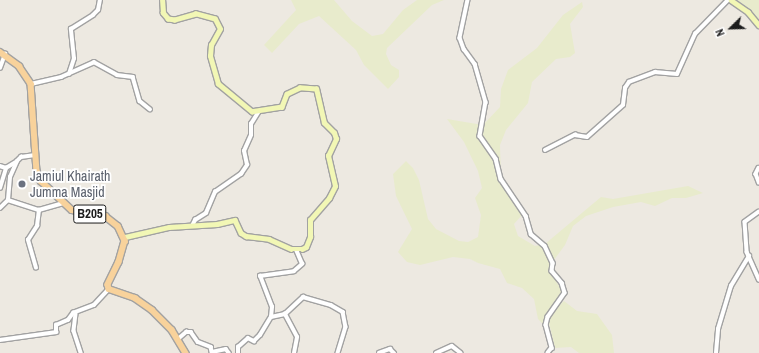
<!DOCTYPE html>
<html>
<head>
<meta charset="utf-8">
<style>
  body { margin:0 }
  #map { position:relative; width:759px; height:353px; overflow:hidden; background:#ede9e1; font-family:"Archivo Narrow",sans-serif }
  div>[style] { position:absolute }
  [style*='--x'] { left:calc(var(--x)*1px); top:calc(var(--y)*1px); width:calc(var(--w)*1px); rotate:calc(var(--a)*1deg) }
  .farmland>* { inset:0; background:#e8ebcc }
  .roads { filter:drop-shadow(1px 0 #a2a2a2) drop-shadow(-1px 0 #a2a2a2) drop-shadow(0 1px #a2a2a2) drop-shadow(0 -1px #a2a2a2) }
  .street>* { height:3.5px; margin:-1.75px; padding:0 1.75px; transform-origin:1.75px; border-radius:1.75px; background:#fff }
  .secondary>* { height:4.5px; margin:-2.25px; padding:0 2.25px; transform-origin:2.25px; border-radius:2.25px; background:#f2f7b5 }
  .primary>* { height:5.5px; margin:-2.75px; padding:0 2.75px; transform-origin:2.75px; border-radius:2.75px; background:#f8d29b }
  .dots>* { width:11px; height:11px; translate:-50% -50%; box-sizing:border-box; border:2px solid #fff; border-radius:50% }
  span { translate:-50% -50%; white-space:nowrap; text-align:center; line-height:1.15; -webkit-text-stroke:3.5px #fff; paint-order:stroke }
  .shield-label span { padding:1px 3px; background:#fff; border:1px solid; border-radius:3px; -webkit-text-stroke-width:0 }
  .shield-label { font-size:13px; color:#1b1b1b; font-weight:700 }
  .worship-label { font-size:14px; color:#5b616d }
  .left { translate:0 -50%; text-align:left }
  .north { position:absolute; left:711px; top:8px; width:40px; height:40px; -webkit-text-stroke:3px #fff; paint-order:stroke; rotate:247deg; font-size:11px; font-weight:700; line-height:16px; text-align:center; color:#1b1b1b }
  .north::after { content:''; display:block; margin:auto; width:14px; height:18px; background:#1b1b1b; clip-path:polygon(50% 0,100% 100%,50% 72%,0 100%) }
</style>
</head>
<body>
<div id="map">
  <div class="farmland">
    <i style="clip-path:polygon(291px 0,334px 0,352px 21px,372px 36px,383px 34px,403px 10px,417px 0,444px 0,432px 5px,387px 48px,386px 54px,391px 65px,399px 70px,399px 77px,388px 89px,364px 65px,356px 50px,319px 16px,299px 24px,272px 53px,264px 45px,296px 10px)"></i>
    <i style="clip-path:polygon(729px 0,759px 0,759px 27px,740px 7px)"></i>
    <i style="clip-path:polygon(582px 2px,583px 7px,570px 24px,575px 53px,570px 57px,556px 59px,532px 82px,528px 103px,506px 130px,500px 145px,501px 177px,514px 205px,522px 215px,514px 224px,518px 236px,535px 246px,545px 244px,601px 197px,613px 199px,688px 186px,703px 193px,686px 198px,672px 198px,655px 206px,641px 202px,613px 207px,586px 216px,573px 226px,565px 245px,551px 264px,551px 273px,562px 291px,562px 295px,548px 311px,543px 324px,538px 319px,534px 299px,522px 288px,507px 283px,500px 269px,478px 263px,470px 259px,453px 257px,420px 265px,407px 262px,398px 252px,412px 229px,396px 196px,393px 174px,406px 161px,413px 168px,419px 180px,428px 219px,436px 229px,459px 241px,468px 242px,478px 237px,481px 215px,475px 198px,482px 188px,478px 171px,464px 142px,447px 119px,483px 125px,500px 107px,501px 89px,508px 70px,537px 48px,563px 15px)"></i>
    <i style="clip-path:polygon(564px 301px,577px 311px,597px 314px,612px 335px,614px 353px,579px 353px,571px 347px,555px 348px,549px 323px,551px 313px)"></i>
  </div>
  <div class="roads">
    <div class="street">
      <i style="--x:468;--y:0;--w:39;--a:102"></i>
      <i style="--x:460;--y:38;--w:12;--a:70"></i>
      <i style="--x:464;--y:49;--w:19;--a:54"></i>
      <i style="--x:475;--y:64;--w:40;--a:74"></i>
      <i style="--x:486;--y:102;--w:35;--a:100"></i>
      <i style="--x:480;--y:136;--w:28;--a:55"></i>
      <i style="--x:496;--y:159;--w:21;--a:76"></i>
      <i style="--x:501;--y:179;--w:45;--a:56"></i>
      <i style="--x:526;--y:216;--w:19;--a:74"></i>
      <i style="--x:531;--y:234;--w:18;--a:41"></i>
      <i style="--x:545;--y:246;--w:19;--a:65"></i>
      <i style="--x:553;--y:263;--w:8;--a:97"></i>
      <i style="--x:552;--y:271;--w:16;--a:50"></i>
      <i style="--x:562;--y:283;--w:10;--a:73"></i>
      <i style="--x:565;--y:293;--w:29;--a:125"></i>
      <i style="--x:548;--y:317;--w:8;--a:104"></i>
      <i style="--x:546;--y:325;--w:24;--a:75"></i>
      <i style="--x:552;--y:348;--w:6;--a:129"></i>
      <i style="--x:0;--y:68;--w:15;--a:-70"></i>
      <i style="--x:69;--y:74;--w:16;--a:-72"></i>
      <i style="--x:74;--y:59;--w:30;--a:-96"></i>
      <i style="--x:71;--y:29;--w:26;--a:-32"></i>
      <i style="--x:93;--y:15;--w:7;--a:-45"></i>
      <i style="--x:98;--y:10;--w:10;--a:-79"></i>
      <i style="--x:31;--y:84;--w:31;--a:-13"></i>
      <i style="--x:61;--y:77;--w:36;--a:-24"></i>
      <i style="--x:94;--y:62;--w:26;--a:29"></i>
      <i style="--x:117;--y:75;--w:16;--a:7"></i>
      <i style="--x:133;--y:77;--w:25;--a:74"></i>
      <i style="--x:140;--y:101;--w:13;--a:39"></i>
      <i style="--x:545;--y:150;--w:34;--a:-27"></i>
      <i style="--x:575;--y:135;--w:12;--a:9"></i>
      <i style="--x:587;--y:137;--w:48;--a:-41.6"></i>
      <i style="--x:623;--y:105;--w:17;--a:-83"></i>
      <i style="--x:625;--y:88;--w:7;--a:-56"></i>
      <i style="--x:629;--y:82;--w:28;--a:-21"></i>
      <i style="--x:655;--y:72;--w:22;--a:5"></i>
      <i style="--x:677;--y:74;--w:44;--a:-65.8"></i>
      <i style="--x:695;--y:34;--w:47;--a:-45.9"></i>
      <i style="--x:0;--y:166;--w:6;--a:18"></i>
      <i style="--x:759;--y:168;--w:7;--a:117"></i>
      <i style="--x:756;--y:174;--w:9;--a:69"></i>
      <i style="--x:0;--y:188;--w:21;--a:-73"></i>
      <i style="--x:6;--y:168;--w:12;--a:-31"></i>
      <i style="--x:8;--y:200;--w:33;--a:18"></i>
      <i style="--x:39;--y:210;--w:25;--a:-16"></i>
      <i style="--x:0;--y:208;--w:11;--a:-45"></i>
      <i style="--x:8;--y:200;--w:23;--a:-85"></i>
      <i style="--x:10;--y:177;--w:17;--a:-66"></i>
      <i style="--x:17;--y:161;--w:6;--a:-45"></i>
      <i style="--x:21;--y:157;--w:14;--a:-8"></i>
      <i style="--x:759;--y:212;--w:17;--a:144"></i>
      <i style="--x:745;--y:222;--w:30;--a:86"></i>
      <i style="--x:747;--y:252;--w:30;--a:66"></i>
      <i style="--x:192;--y:226;--w:7;--a:-63"></i>
      <i style="--x:195;--y:220;--w:13;--a:-32"></i>
      <i style="--x:206;--y:213;--w:23;--a:-67"></i>
      <i style="--x:215;--y:192;--w:32;--a:-35"></i>
      <i style="--x:241;--y:174;--w:11;--a:-56"></i>
      <i style="--x:247;--y:165;--w:14;--a:-102"></i>
      <i style="--x:244;--y:151;--w:17;--a:-66"></i>
      <i style="--x:251;--y:135;--w:11;--a:-90"></i>
      <i style="--x:251;--y:124;--w:15;--a:-58"></i>
      <i style="--x:36;--y:268;--w:29;--a:-106"></i>
      <i style="--x:28;--y:240;--w:17;--a:-57"></i>
      <i style="--x:37;--y:226;--w:16;--a:-83"></i>
      <i style="--x:76;--y:314;--w:17;--a:97"></i>
      <i style="--x:74;--y:331;--w:23;--a:72"></i>
      <i style="--x:271;--y:317;--w:10;--a:-84"></i>
      <i style="--x:272;--y:307;--w:33;--a:-111"></i>
      <i style="--x:260;--y:276;--w:34;--a:-8"></i>
      <i style="--x:294;--y:271;--w:11;--a:-41"></i>
      <i style="--x:302;--y:264;--w:15;--a:-113"></i>
      <i style="--x:178;--y:339;--w:11;--a:-41"></i>
      <i style="--x:186;--y:332;--w:5;--a:0"></i>
      <i style="--x:191;--y:332;--w:12;--a:55"></i>
      <i style="--x:198;--y:342;--w:14;--a:21"></i>
      <i style="--x:211;--y:347;--w:5;--a:79"></i>
      <i style="--x:212;--y:352;--w:14;--a:-12"></i>
      <i style="--x:226;--y:349;--w:5;--a:53"></i>
      <i style="--x:0;--y:340;--w:57;--a:-8.1"></i>
      <i style="--x:56;--y:332;--w:7;--a:-90"></i>
      <i style="--x:56;--y:325;--w:13;--a:-23"></i>
      <i style="--x:68;--y:320;--w:9;--a:-54"></i>
      <i style="--x:73;--y:313;--w:22;--a:-21"></i>
      <i style="--x:94;--y:305;--w:22;--a:-47"></i>
      <i style="--x:238;--y:353;--w:6;--a:-90"></i>
      <i style="--x:238;--y:347;--w:13;--a:-42"></i>
      <i style="--x:248;--y:338;--w:7;--a:27"></i>
      <i style="--x:254;--y:341;--w:8;--a:-45"></i>
      <i style="--x:260;--y:335;--w:21;--a:-59"></i>
      <i style="--x:271;--y:317;--w:14;--a:-12"></i>
      <i style="--x:294;--y:353;--w:16;--a:-79"></i>
      <i style="--x:297;--y:337;--w:26;--a:-118"></i>
      <i style="--x:285;--y:314;--w:25;--a:-43"></i>
      <i style="--x:303;--y:297;--w:29;--a:16"></i>
      <i style="--x:331;--y:305;--w:14;--a:30"></i>
      <i style="--x:343;--y:312;--w:15;--a:79"></i>
      <i style="--x:346;--y:327;--w:27;--a:107"></i>
      <i style="--x:379;--y:353;--w:12;--a:-20"></i>
      <i style="--x:390;--y:349;--w:6;--a:45"></i>
      <i style="--x:436;--y:353;--w:17;--a:-24"></i>
      <i style="--x:452;--y:346;--w:11;--a:38"></i>
      <i style="--x:716;--y:353;--w:24;--a:-85"></i>
      <i style="--x:718;--y:329;--w:45;--a:-73.2"></i>
      <i style="--x:731;--y:286;--w:35;--a:-59"></i>
    </div>
    <div class="secondary">
      <i style="--x:731;--y:0;--w:21;--a:35"></i>
      <i style="--x:748;--y:12;--w:17;--a:50"></i>
      <i style="--x:125;--y:237;--w:45;--a:-12.8"></i>
      <i style="--x:169;--y:227;--w:48;--a:-3.6"></i>
      <i style="--x:217;--y:224;--w:18;--a:-13"></i>
      <i style="--x:235;--y:220;--w:14;--a:65"></i>
      <i style="--x:241;--y:233;--w:6;--a:31"></i>
      <i style="--x:246;--y:236;--w:23;--a:7"></i>
      <i style="--x:269;--y:239;--w:24;--a:24"></i>
      <i style="--x:291;--y:249;--w:11;--a:0"></i>
      <i style="--x:302;--y:249;--w:4;--a:-27"></i>
      <i style="--x:306;--y:247;--w:11;--a:-68"></i>
      <i style="--x:310;--y:237;--w:17;--a:-90"></i>
      <i style="--x:310;--y:220;--w:29;--a:-49"></i>
      <i style="--x:329;--y:198;--w:13;--a:-63"></i>
      <i style="--x:335;--y:186;--w:31;--a:-103"></i>
      <i style="--x:328;--y:156;--w:19;--a:-65"></i>
      <i style="--x:336;--y:139;--w:6;--a:-108"></i>
      <i style="--x:334;--y:133;--w:14;--a:-135"></i>
      <i style="--x:324;--y:123;--w:35;--a:-103"></i>
      <i style="--x:316;--y:89;--w:16;--a:-176"></i>
      <i style="--x:300;--y:88;--w:14;--a:155"></i>
      <i style="--x:287;--y:94;--w:14;--a:111"></i>
      <i style="--x:282;--y:107;--w:30;--a:171"></i>
      <i style="--x:252;--y:112;--w:44;--a:-140.5"></i>
      <i style="--x:218;--y:84;--w:29;--a:-106"></i>
      <i style="--x:210;--y:56;--w:11;--a:-85"></i>
      <i style="--x:211;--y:45;--w:18;--a:-61"></i>
      <i style="--x:220;--y:29;--w:11;--a:-117"></i>
      <i style="--x:215;--y:19;--w:20;--a:-165"></i>
      <i style="--x:196;--y:14;--w:22;--a:164"></i>
      <i style="--x:175;--y:20;--w:7;--a:-172"></i>
      <i style="--x:168;--y:19;--w:8;--a:-130"></i>
      <i style="--x:163;--y:13;--w:13;--a:-94"></i>
    </div>
    <div class="primary">
      <i style="--x:0;--y:52;--w:24;--a:36"></i>
      <i style="--x:19;--y:66;--w:22;--a:56"></i>
      <i style="--x:31;--y:84;--w:87;--a:86.1"></i>
      <i style="--x:37;--y:171;--w:11;--a:68"></i>
      <i style="--x:41;--y:181;--w:42;--a:43.1"></i>
      <i style="--x:72;--y:210;--w:34;--a:10"></i>
      <i style="--x:105;--y:216;--w:16;--a:38"></i>
      <i style="--x:118;--y:226;--w:17;--a:65"></i>
      <i style="--x:125;--y:241;--w:22;--a:106"></i>
      <i style="--x:119;--y:262;--w:25;--a:116"></i>
      <i style="--x:108;--y:285;--w:4;--a:76"></i>
      <i style="--x:109;--y:289;--w:28;--a:19"></i>
      <i style="--x:135;--y:298;--w:21;--a:35"></i>
      <i style="--x:152;--y:310;--w:28;--a:45"></i>
      <i style="--x:172;--y:330;--w:27;--a:59"></i>
    </div>
  </div>
  <div class="dots">
    <i style="left:22px;top:184px;background:#6b7280"></i>
  </div>
  <div class="shield-label">
    <span style="left:90px;top:214px">B205</span>
  </div>
  <div class="worship-label">
    <span class="left" style="left:30px;top:184px">Jamiul Khairath<br>Jumma Masjid</span>
  </div>
  <div class="north">N</div>
</div>
</body>
</html>
